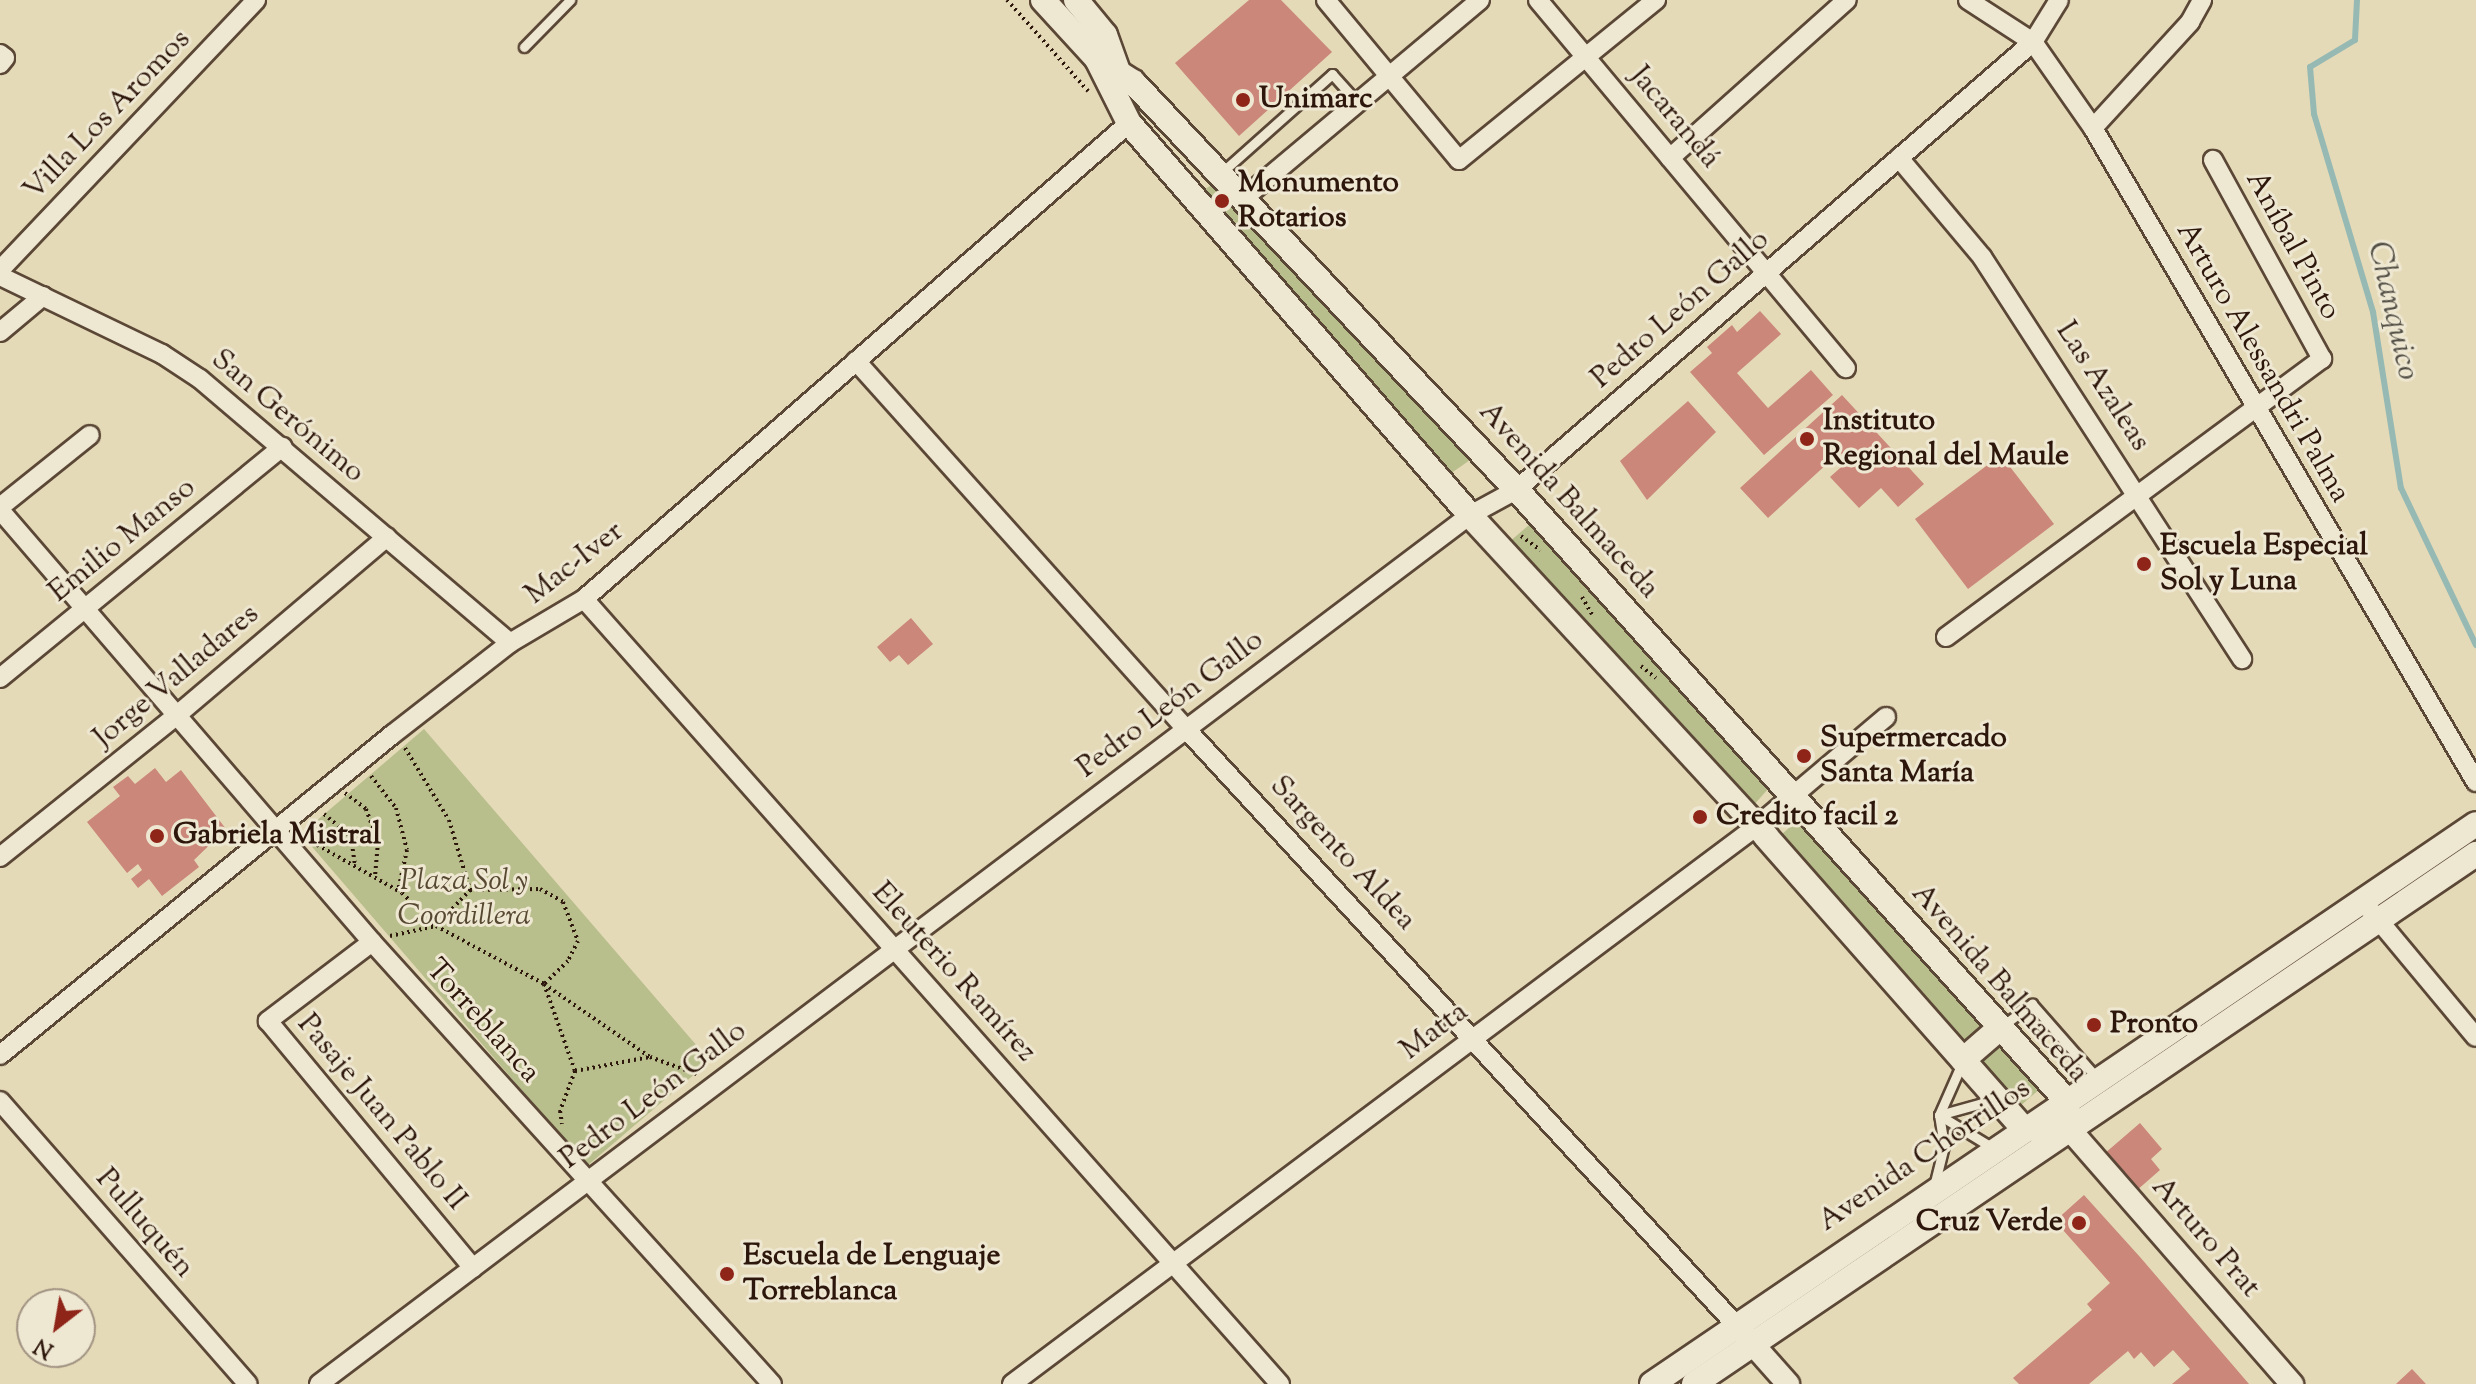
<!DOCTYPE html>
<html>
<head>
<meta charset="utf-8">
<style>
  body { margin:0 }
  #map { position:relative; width:2476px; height:1384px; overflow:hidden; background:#e5dab8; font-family:"Sorts Mill Goudy",serif }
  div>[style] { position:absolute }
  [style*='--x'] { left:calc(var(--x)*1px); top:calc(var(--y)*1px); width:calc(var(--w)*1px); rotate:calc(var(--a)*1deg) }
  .green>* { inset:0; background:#b8be8c }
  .stream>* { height:6px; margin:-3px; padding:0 3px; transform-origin:3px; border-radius:3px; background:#96bab3 }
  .building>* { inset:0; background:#ca877a }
  .path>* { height:4px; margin-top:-2px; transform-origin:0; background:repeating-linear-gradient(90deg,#2d160b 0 2px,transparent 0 6px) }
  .roads { filter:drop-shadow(2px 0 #5b4736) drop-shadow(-2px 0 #5b4736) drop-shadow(0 2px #5b4736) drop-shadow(0 -2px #5b4736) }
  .service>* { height:9px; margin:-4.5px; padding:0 4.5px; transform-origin:4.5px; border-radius:4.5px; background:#eee7d1 }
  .minor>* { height:18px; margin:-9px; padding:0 9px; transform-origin:9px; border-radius:9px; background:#eee7d1 }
  .tertiary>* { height:22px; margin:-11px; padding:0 11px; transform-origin:11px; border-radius:11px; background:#eee7d1 }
  .secondary>* { height:24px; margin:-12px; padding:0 12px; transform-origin:12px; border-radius:12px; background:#eee7d1 }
  .dots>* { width:22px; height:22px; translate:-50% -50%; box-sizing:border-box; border:4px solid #eee7d1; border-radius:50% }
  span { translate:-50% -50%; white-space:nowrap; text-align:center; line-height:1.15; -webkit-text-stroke:6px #eee7d1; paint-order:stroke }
  .poi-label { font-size:30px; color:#2d160b; font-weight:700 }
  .left { translate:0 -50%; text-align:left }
  .right { translate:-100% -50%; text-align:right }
  .street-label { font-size:30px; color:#2d160b }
  .park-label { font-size:30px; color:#574832; font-style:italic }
  .water-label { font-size:32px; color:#524f46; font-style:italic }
  .north { position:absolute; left:16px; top:1288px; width:80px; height:80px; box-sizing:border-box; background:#eee7d1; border:2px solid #a19382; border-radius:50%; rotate:211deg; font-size:22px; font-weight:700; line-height:32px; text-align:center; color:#2d160b }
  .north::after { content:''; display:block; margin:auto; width:28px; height:36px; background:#8f2418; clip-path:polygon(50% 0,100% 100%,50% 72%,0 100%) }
</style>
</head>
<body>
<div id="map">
  <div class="green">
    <i style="clip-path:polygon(1219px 179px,1473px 458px,1447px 476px,1199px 194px)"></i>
    <i style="clip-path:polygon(1529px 525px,1769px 788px,1752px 807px,1508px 543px)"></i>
    <i style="clip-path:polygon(424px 729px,710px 1061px,587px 1166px,301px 834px)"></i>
    <i style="clip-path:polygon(1799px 819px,2041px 1088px,2019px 1107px,1781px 835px)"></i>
  </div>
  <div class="stream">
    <i style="--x:2357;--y:0;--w:40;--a:92.9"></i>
    <i style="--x:2355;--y:40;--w:52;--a:149"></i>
    <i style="--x:2310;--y:67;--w:47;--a:85.1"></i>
    <i style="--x:2314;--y:114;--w:207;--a:73.4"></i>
    <i style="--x:2373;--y:312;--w:178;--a:81"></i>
    <i style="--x:2401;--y:488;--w:174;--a:64.5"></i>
  </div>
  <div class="building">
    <i style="clip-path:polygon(1249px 0,1281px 0,1332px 52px,1239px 136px,1175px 63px)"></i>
    <i style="clip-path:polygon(1760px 311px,1781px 334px,1737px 373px,1768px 408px,1811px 370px,1833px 395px,1764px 455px,1690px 372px,1712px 353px,1707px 347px,1732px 325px,1737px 332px)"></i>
    <i style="clip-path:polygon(1842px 395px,1924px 484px,1898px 507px,1881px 488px,1859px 508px,1830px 477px,1848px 461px,1840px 452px,1768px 518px,1740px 488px)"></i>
    <i style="clip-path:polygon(1688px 401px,1716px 432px,1647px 500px,1620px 461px)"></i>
    <i style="clip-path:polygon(2001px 455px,2054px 524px,1968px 589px,1915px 519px)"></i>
    <i style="clip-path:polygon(911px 618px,933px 644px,908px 665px,899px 655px,890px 662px,877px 647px)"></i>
    <i style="clip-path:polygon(155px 768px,166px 782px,181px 770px,226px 829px,194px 860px,199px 867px,162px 896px,149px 879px,138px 888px,131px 879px,142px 870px,138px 864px,127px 873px,87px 822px,120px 796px,113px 787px,128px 776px,135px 784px)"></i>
    <i style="clip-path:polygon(2140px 1123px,2162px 1149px,2151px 1159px,2160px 1170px,2136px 1191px,2104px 1154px)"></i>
    <i style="clip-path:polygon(2084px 1195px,2140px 1257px,2249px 1384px,2172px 1384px,2190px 1369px,2173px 1350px,2154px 1367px,2141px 1352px,2134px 1359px,2128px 1351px,2089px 1384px,2019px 1384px,2013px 1378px,2092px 1310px,2087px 1304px,2110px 1283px,2055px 1221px)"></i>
    <i style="clip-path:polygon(2412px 1369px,2426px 1384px,2396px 1384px)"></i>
  </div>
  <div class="path">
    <i style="--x:1007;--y:0;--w:122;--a:48.3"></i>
    <i style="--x:1521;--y:536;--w:24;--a:36"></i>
    <i style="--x:1582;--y:597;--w:20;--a:60"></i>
    <i style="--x:1641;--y:666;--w:19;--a:39"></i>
    <i style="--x:405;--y:748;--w:84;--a:58.6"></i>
    <i style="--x:449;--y:820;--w:73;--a:73.3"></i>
    <i style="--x:371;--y:776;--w:41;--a:52"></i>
    <i style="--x:396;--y:808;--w:43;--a:75.3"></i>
    <i style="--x:407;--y:850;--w:42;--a:102.4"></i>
    <i style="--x:345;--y:793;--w:26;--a:37"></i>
    <i style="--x:366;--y:809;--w:35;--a:70"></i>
    <i style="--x:378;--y:842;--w:36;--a:95"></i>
    <i style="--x:324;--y:814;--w:35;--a:40"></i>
    <i style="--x:351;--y:837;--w:30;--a:82"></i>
    <i style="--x:312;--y:842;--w:103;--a:29.5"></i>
    <i style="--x:402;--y:893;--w:47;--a:44.1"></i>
    <i style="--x:436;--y:926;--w:50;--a:-46.6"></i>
    <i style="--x:470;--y:890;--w:70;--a:-0.8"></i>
    <i style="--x:540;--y:889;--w:26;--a:29"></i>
    <i style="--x:563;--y:902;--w:42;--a:69"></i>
    <i style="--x:578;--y:941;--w:22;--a:117"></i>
    <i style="--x:568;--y:961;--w:33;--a:136"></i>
    <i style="--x:544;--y:984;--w:129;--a:34.6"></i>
    <i style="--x:390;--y:936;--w:47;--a:-12.3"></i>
    <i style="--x:436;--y:926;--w:123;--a:28.2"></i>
    <i style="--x:544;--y:984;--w:92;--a:70.4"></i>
    <i style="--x:575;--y:1071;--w:43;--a:110.6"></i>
    <i style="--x:560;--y:1111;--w:13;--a:81"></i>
    <i style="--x:575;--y:1071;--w:76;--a:-10.6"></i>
    <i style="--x:650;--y:1057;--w:52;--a:20.2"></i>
  </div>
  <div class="roads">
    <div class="service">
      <i style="--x:524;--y:47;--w:66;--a:-45.6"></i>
      <i style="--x:1221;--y:173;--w:149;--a:-41.7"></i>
      <i style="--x:1332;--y:74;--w:36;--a:48"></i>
      <i style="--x:2001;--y:1027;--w:39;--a:-37"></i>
      <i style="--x:2032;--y:1004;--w:98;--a:48.7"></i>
      <i style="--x:1939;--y:1115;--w:63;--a:31.4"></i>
      <i style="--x:1939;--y:1115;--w:56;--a:-15.5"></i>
      <i style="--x:1934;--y:1186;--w:41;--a:-76"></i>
      <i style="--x:1944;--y:1146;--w:31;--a:-99"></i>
      <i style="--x:1939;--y:1115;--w:57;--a:-66.1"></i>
    </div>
    <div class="minor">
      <i style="--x:1326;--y:0;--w:208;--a:50.3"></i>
      <i style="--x:1459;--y:160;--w:254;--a:-39.1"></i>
      <i style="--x:1538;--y:0;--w:480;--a:50.1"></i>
      <i style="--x:1968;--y:0;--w:77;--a:32.9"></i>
      <i style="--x:2033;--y:42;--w:105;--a:55.1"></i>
      <i style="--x:2093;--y:128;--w:758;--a:59.65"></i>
      <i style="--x:0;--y:54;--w:6;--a:39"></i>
      <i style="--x:5;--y:58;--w:8;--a:130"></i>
      <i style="--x:2093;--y:128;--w:144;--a:-47.5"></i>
      <i style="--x:2190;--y:22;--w:25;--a:-61"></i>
      <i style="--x:1670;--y:158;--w:237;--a:-41.8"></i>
      <i style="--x:1899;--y:158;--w:129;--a:50"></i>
      <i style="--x:1982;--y:257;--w:479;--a:57.1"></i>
      <i style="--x:1244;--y:198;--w:308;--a:-40"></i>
      <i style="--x:0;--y:270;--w:372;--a:-46.5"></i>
      <i style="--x:0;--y:276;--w:180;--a:25.7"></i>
      <i style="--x:162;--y:354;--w:45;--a:33.3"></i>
      <i style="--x:200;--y:379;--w:407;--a:40.4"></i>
      <i style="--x:0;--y:332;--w:56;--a:-39.9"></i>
      <i style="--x:856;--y:361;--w:494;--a:48.1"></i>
      <i style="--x:1186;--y:729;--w:811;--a:47.3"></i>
      <i style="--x:0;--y:507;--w:115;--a:-38.7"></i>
      <i style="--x:0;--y:510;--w:570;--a:49.27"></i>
      <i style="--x:372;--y:942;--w:596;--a:47.86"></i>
      <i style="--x:584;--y:599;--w:1049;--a:48.44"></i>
      <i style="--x:1946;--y:637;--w:468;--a:-36.5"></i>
      <i style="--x:2322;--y:359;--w:227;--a:-118.7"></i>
      <i style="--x:0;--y:678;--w:365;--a:-39.3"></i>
      <i style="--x:0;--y:857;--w:227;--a:-38.7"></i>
      <i style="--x:177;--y:715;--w:275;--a:-40.3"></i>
      <i style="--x:2370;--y:910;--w:165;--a:50.2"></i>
      <i style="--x:372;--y:942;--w:131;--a:142.8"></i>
      <i style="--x:268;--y:1021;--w:321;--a:50.3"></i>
      <i style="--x:0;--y:1055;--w:507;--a:-39.24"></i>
      <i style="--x:393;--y:734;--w:148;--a:-37.9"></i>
      <i style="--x:510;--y:643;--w:86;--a:-30.7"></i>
      <i style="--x:584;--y:599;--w:724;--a:-41.13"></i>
      <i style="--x:0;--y:1101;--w:376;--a:48.8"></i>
      <i style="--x:319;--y:1384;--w:1442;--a:-37.05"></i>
      <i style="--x:1470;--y:515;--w:52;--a:-28.5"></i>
      <i style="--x:1516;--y:490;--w:684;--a:-40.91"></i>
      <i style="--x:2033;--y:42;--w:49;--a:-58.2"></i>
      <i style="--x:1012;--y:1384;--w:931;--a:-36.83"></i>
      <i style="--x:1757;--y:826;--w:169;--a:-40.2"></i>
    </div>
    <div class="tertiary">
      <i style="--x:2072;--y:1132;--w:335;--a:48.9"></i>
      <i style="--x:1741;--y:1331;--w:71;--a:48.4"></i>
    </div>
    <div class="secondary">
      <i style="--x:1043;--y:0;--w:80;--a:47.5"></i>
      <i style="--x:1097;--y:59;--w:43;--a:32.6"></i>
      <i style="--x:1133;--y:82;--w:575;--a:46.76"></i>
      <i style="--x:1527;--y:501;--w:804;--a:48.02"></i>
      <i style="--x:2065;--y:1099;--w:34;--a:78"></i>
      <i style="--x:2072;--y:1132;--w:49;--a:-175.3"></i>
      <i style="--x:2023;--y:1128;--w:389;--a:-131.4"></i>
      <i style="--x:1766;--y:836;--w:437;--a:-132.7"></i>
      <i style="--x:1470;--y:515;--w:520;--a:-131.02"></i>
      <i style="--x:1129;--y:123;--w:72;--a:-116.6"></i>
      <i style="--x:1076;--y:0;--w:45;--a:50.4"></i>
      <i style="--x:1105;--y:35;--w:41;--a:70.3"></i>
      <i style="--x:1963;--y:1060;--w:49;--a:-40.9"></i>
      <i style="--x:1652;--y:1384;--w:996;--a:-34.2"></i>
      <i style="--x:1694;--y:1384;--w:945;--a:-34.13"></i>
    </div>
  </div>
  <div class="dots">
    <i style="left:1243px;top:100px;background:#8f2418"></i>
    <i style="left:1222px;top:201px;background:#8f2418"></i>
    <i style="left:1807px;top:439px;background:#8f2418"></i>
    <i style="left:2144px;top:564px;background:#8f2418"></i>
    <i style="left:1804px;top:756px;background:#8f2418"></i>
    <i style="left:1700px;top:817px;background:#8f2418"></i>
    <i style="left:157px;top:836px;background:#8f2418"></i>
    <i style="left:2094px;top:1025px;background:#8f2418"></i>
    <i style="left:2079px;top:1223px;background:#8f2418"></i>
    <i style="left:727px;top:1274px;background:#8f2418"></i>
  </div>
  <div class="poi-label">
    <span class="left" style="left:1259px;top:100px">Unimarc</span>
    <span class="left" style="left:1238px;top:201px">Monumento<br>Rotarios</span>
    <span class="left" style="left:1823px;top:439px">Instituto<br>Regional del Maule</span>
    <span class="left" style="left:2160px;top:564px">Escuela Especial<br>Sol y Luna</span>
    <span class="left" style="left:1820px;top:756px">Supermercado<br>Santa María</span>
    <span class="left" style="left:1716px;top:817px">Credito facil 2</span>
    <span class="left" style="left:173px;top:836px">Gabriela Mistral</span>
    <span class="left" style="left:2110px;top:1025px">Pronto</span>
    <span class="right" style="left:2063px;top:1223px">Cruz Verde</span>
    <span class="left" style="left:743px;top:1274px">Escuela de Lenguaje<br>Torreblanca</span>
  </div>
  <div class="street-label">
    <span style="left:108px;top:116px;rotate:-46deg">Villa Los Aromos</span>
    <span style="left:1674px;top:118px;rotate:50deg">Jacarandá</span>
    <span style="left:2292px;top:246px;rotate:61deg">Aníbal Pinto</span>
    <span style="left:1681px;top:310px;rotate:-41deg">Pedro León Gallo</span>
    <span style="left:2262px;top:363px;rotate:60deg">Arturo Alessandri Palma</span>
    <span style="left:2102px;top:387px;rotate:57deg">Las Azaleas</span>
    <span style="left:287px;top:417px;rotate:40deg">San Gerónimo</span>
    <span style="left:1568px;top:501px;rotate:48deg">Avenida Balmaceda</span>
    <span style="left:123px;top:541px;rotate:-39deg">Emilio Manso</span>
    <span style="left:575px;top:564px;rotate:-38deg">Mac-Iver</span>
    <span style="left:177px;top:677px;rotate:-40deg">Jorge Valladares</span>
    <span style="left:1171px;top:705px;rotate:-37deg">Pedro León Gallo</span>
    <span style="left:1342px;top:854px;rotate:47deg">Sargento Aldea</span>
    <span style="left:953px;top:973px;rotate:48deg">Eleuterio Ramírez</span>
    <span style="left:1999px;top:984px;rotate:49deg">Avenida Balmaceda</span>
    <span style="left:482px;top:1022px;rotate:48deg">Torreblanca</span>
    <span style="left:1435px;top:1032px;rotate:-37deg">Matta</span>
    <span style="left:654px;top:1096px;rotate:-37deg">Pedro León Gallo</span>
    <span style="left:381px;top:1113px;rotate:50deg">Pasaje Juan Pablo II</span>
    <span style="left:1925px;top:1156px;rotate:-34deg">Avenida Chorrillos</span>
    <span style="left:144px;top:1224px;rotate:49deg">Pulluquén</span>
    <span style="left:2205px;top:1238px;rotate:49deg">Arturo Prat</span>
  </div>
  <div class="park-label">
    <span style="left:464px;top:899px">Plaza Sol y<br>Coordillera</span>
  </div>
  <div class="water-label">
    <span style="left:2392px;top:311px;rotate:77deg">Chanquico</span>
  </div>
  <div class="north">N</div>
</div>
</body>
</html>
